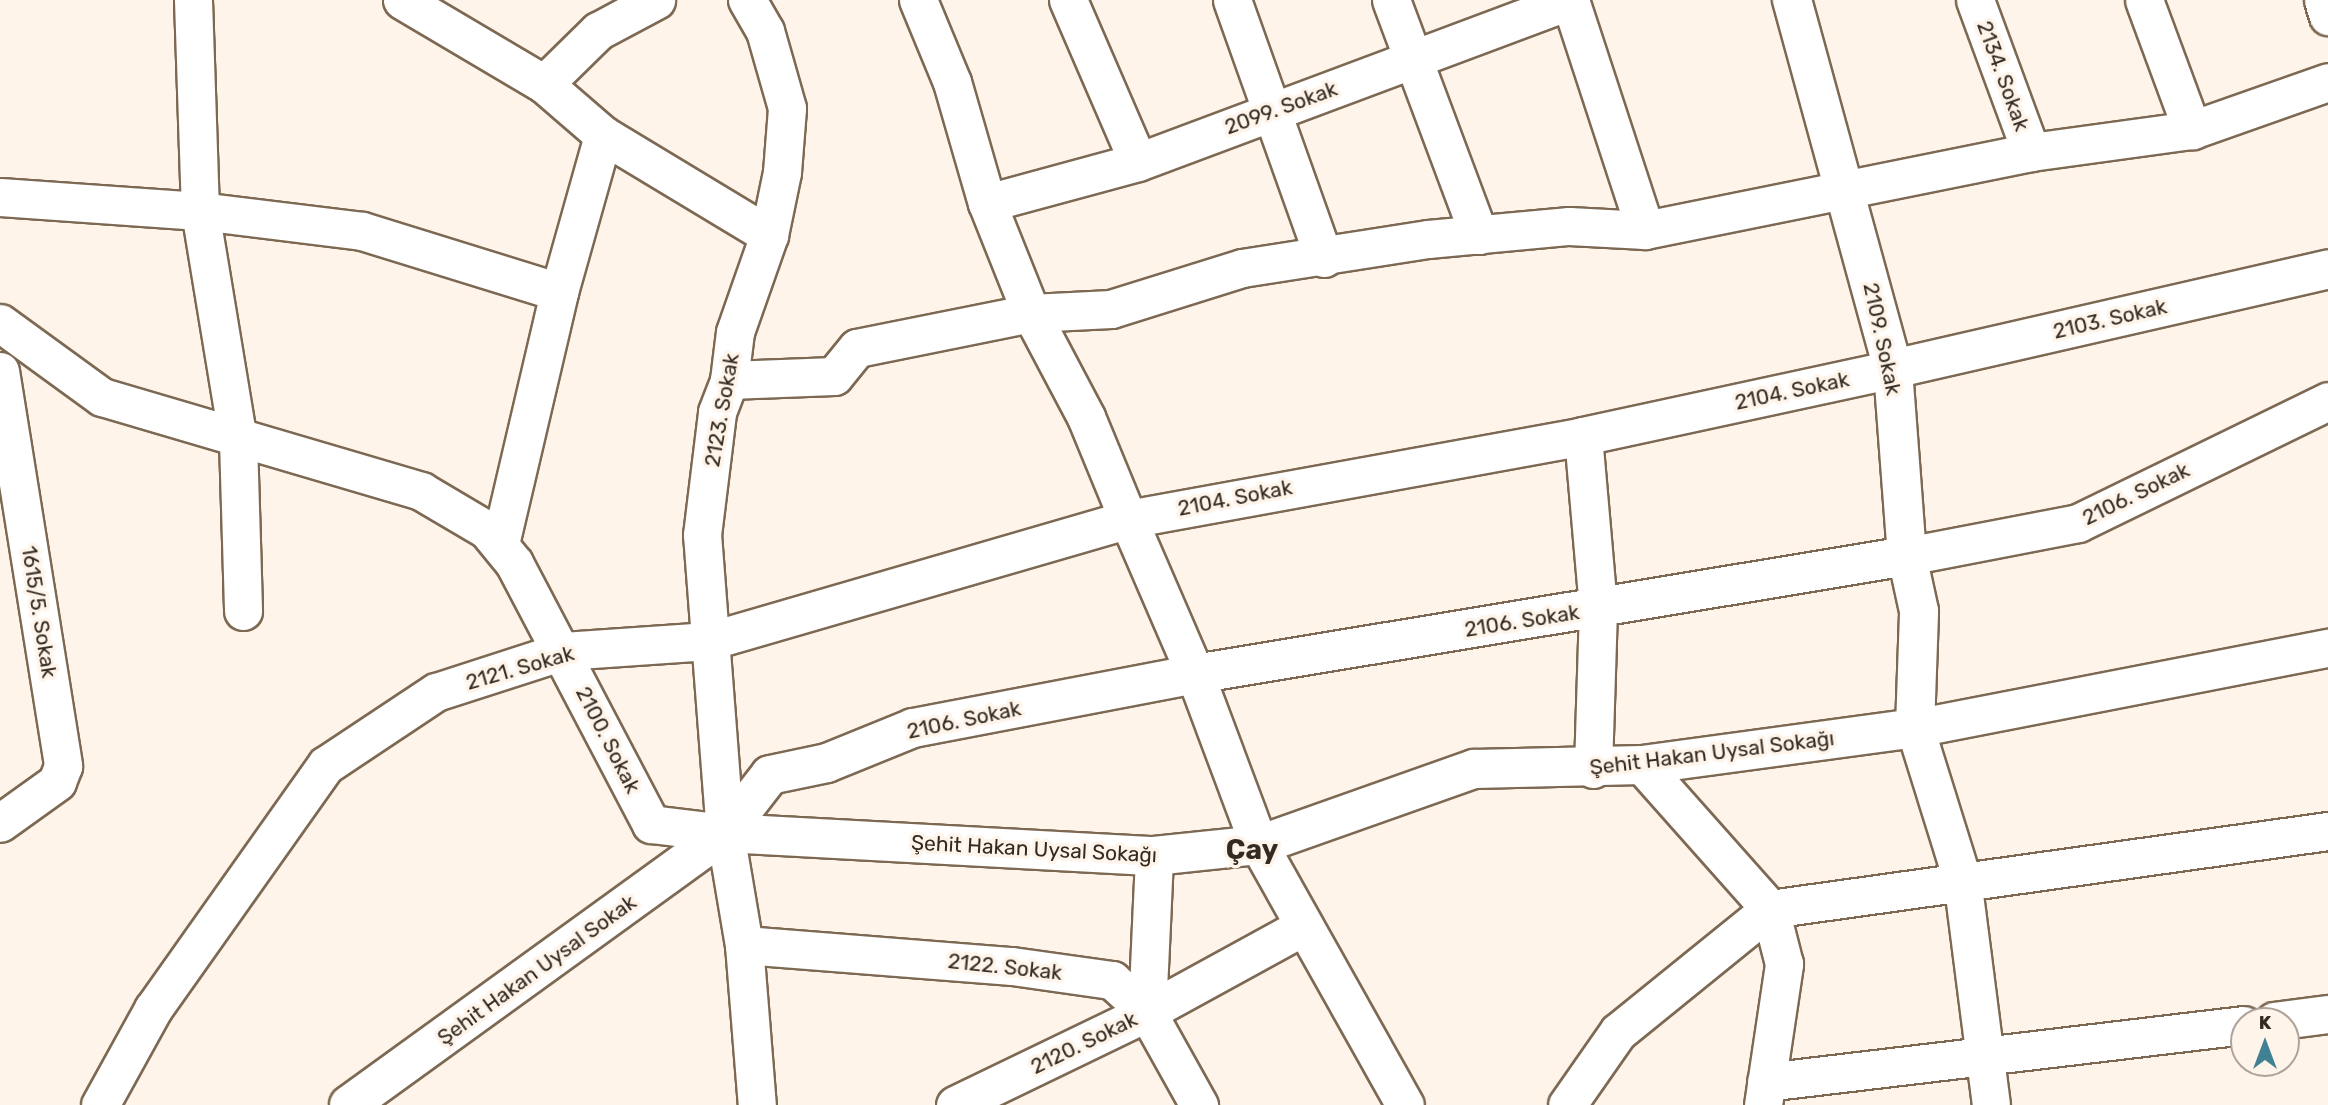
<!DOCTYPE html>
<html>
<head>
<meta charset="utf-8">
<style>
  body { margin:0 }
  #map { position:relative; width:2328px; height:1105px; overflow:hidden; background:#fef4ea; font-family:Rubik,sans-serif }
  div>[style] { position:absolute }
  [style*='--x'] { left:calc(var(--x)*1px); top:calc(var(--y)*1px); width:calc(var(--w)*1px); rotate:calc(var(--a)*1deg) }
  .roads { filter:drop-shadow(2px 0 #7d6953) drop-shadow(-2px 0 #7d6953) drop-shadow(0 2px #7d6953) drop-shadow(0 -2px #7d6953) }
  .minor>* { height:37px; margin:-18.5px; padding:0 18.5px; transform-origin:18.5px; border-radius:18.5px; background:#fff }
  .secondary>* { height:38px; margin:-19px; padding:0 19px; transform-origin:19px; border-radius:19px; background:#fff }
  span { translate:-50% -50%; white-space:nowrap; text-align:center; line-height:1.15; -webkit-text-stroke:7px #fef4ea; paint-order:stroke }
  .street-label { font-size:21px; color:#332a21 }
  .district-label { font-size:28px; color:#332a21; font-weight:700 }
  .north { position:absolute; left:2230px; top:1007px; width:70px; height:70px; box-sizing:border-box; background:#fef4ea; border:2px solid #ada39a; border-radius:50%; rotate:0deg; font-size:19px; font-weight:700; line-height:28px; text-align:center; color:#332a21 }
  .north::after { content:''; display:block; margin:auto; width:24px; height:32px; background:#418194; clip-path:polygon(50% 0,100% 100%,50% 72%,0 100%) }
</style>
</head>
<body>
<div id="map">
  <div class="roads">
    <div class="minor">
      <i style="--x:193;--y:0;--w:211;--a:88.1"></i>
      <i style="--x:200;--y:211;--w:232;--a:80.6"></i>
      <i style="--x:238;--y:440;--w:171;--a:88.3"></i>
      <i style="--x:402;--y:0;--w:165;--a:30.6"></i>
      <i style="--x:544;--y:84;--w:78;--a:40.8"></i>
      <i style="--x:603;--y:135;--w:194;--a:31.1"></i>
      <i style="--x:918;--y:0;--w:89;--a:67.5"></i>
      <i style="--x:952;--y:82;--w:126;--a:73.9"></i>
      <i style="--x:987;--y:203;--w:118;--a:68.2"></i>
      <i style="--x:1031;--y:313;--w:118;--a:62.1"></i>
      <i style="--x:1086;--y:417;--w:110;--a:67.6"></i>
      <i style="--x:1128;--y:519;--w:463;--a:-10.3"></i>
      <i style="--x:1583;--y:436;--w:317;--a:-12.2"></i>
      <i style="--x:1068;--y:0;--w:176;--a:66.6"></i>
      <i style="--x:1232;--y:0;--w:274;--a:70.4"></i>
      <i style="--x:1391;--y:0;--w:251;--a:69.5"></i>
      <i style="--x:1570;--y:0;--w:242;--a:71.9"></i>
      <i style="--x:1975;--y:0;--w:162;--a:69.8"></i>
      <i style="--x:2144;--y:0;--w:139;--a:69.7"></i>
      <i style="--x:2323;--y:0;--w:17;--a:73"></i>
      <i style="--x:544;--y:84;--w:76;--a:-44.5"></i>
      <i style="--x:598;--y:31;--w:66;--a:-28.1"></i>
      <i style="--x:0;--y:197;--w:200;--a:4"></i>
      <i style="--x:200;--y:211;--w:163;--a:7"></i>
      <i style="--x:362;--y:231;--w:206;--a:17.2"></i>
      <i style="--x:987;--y:203;--w:156;--a:-15.2"></i>
      <i style="--x:1138;--y:162;--w:462;--a:-20.5"></i>
      <i style="--x:0;--y:323;--w:126;--a:36"></i>
      <i style="--x:102;--y:397;--w:333;--a:16.4"></i>
      <i style="--x:421;--y:491;--w:77;--a:30.6"></i>
      <i style="--x:487;--y:530;--w:43;--a:50.7"></i>
      <i style="--x:514;--y:563;--w:295;--a:62.3"></i>
      <i style="--x:651;--y:824;--w:75;--a:6.9"></i>
      <i style="--x:725;--y:833;--w:114;--a:80.4"></i>
      <i style="--x:744;--y:945;--w:161;--a:85.4"></i>
      <i style="--x:0;--y:371;--w:400;--a:80.9"></i>
      <i style="--x:63;--y:766;--w:17;--a:111"></i>
      <i style="--x:57;--y:782;--w:70;--a:144.3"></i>
      <i style="--x:729;--y:380;--w:105;--a:-2.2"></i>
      <i style="--x:834;--y:376;--w:36;--a:-51"></i>
      <i style="--x:857;--y:348;--w:177;--a:-11.4"></i>
      <i style="--x:1031;--y:313;--w:80;--a:-2.9"></i>
      <i style="--x:1111;--y:309;--w:137;--a:-17.4"></i>
      <i style="--x:1242;--y:268;--w:188;--a:-8.9"></i>
      <i style="--x:1428;--y:239;--w:142;--a:-5.3"></i>
      <i style="--x:1569;--y:226;--w:76;--a:3"></i>
      <i style="--x:1645;--y:230;--w:394;--a:-11.4"></i>
      <i style="--x:2031;--y:152;--w:162;--a:-7.8"></i>
      <i style="--x:2192;--y:130;--w:144;--a:-19.4"></i>
      <i style="--x:1583;--y:436;--w:174;--a:85"></i>
      <i style="--x:1598;--y:609;--w:160;--a:91.8"></i>
      <i style="--x:500;--y:544;--w:259;--a:-76.8"></i>
      <i style="--x:559;--y:292;--w:163;--a:-74.3"></i>
      <i style="--x:1907;--y:556;--w:174;--a:-10.9"></i>
      <i style="--x:2078;--y:523;--w:278;--a:-26"></i>
      <i style="--x:725;--y:833;--w:299;--a:-94.4"></i>
      <i style="--x:702;--y:535;--w:124;--a:-83"></i>
      <i style="--x:717;--y:412;--w:34;--a:-69"></i>
      <i style="--x:729;--y:380;--w:48;--a:-82.9"></i>
      <i style="--x:735;--y:332;--w:103;--a:-70.7"></i>
      <i style="--x:769;--y:235;--w:64;--a:-78.3"></i>
      <i style="--x:782;--y:172;--w:64;--a:-85.5"></i>
      <i style="--x:787;--y:108;--w:80;--a:-105.9"></i>
      <i style="--x:765;--y:31;--w:36;--a:-120"></i>
      <i style="--x:744;--y:945;--w:269;--a:4.5"></i>
      <i style="--x:1012;--y:966;--w:101;--a:8"></i>
      <i style="--x:1112;--y:980;--w:47;--a:42.4"></i>
      <i style="--x:1147;--y:1012;--w:107;--a:60.8"></i>
      <i style="--x:1147;--y:1012;--w:179;--a:-28.7"></i>
      <i style="--x:2274;--y:1021;--w:54;--a:-7.4"></i>
      <i style="--x:1766;--y:1082;--w:481;--a:-6.8"></i>
      <i style="--x:100;--y:1105;--w:110;--a:-61.1"></i>
      <i style="--x:153;--y:1009;--w:299;--a:-54.7"></i>
      <i style="--x:326;--y:765;--w:132;--a:-33.6"></i>
      <i style="--x:436;--y:692;--w:133;--a:-17.9"></i>
      <i style="--x:563;--y:651;--w:146;--a:-3.9"></i>
      <i style="--x:709;--y:641;--w:436;--a:-16.2"></i>
      <i style="--x:1128;--y:519;--w:169;--a:66.6"></i>
      <i style="--x:1195;--y:674;--w:183;--a:69.5"></i>
      <i style="--x:1259;--y:845;--w:298;--a:60.7"></i>
      <i style="--x:955;--y:1105;--w:213;--a:-25.8"></i>
      <i style="--x:1147;--y:1012;--w:156;--a:-87.4"></i>
      <i style="--x:1567;--y:1105;--w:89;--a:-55.1"></i>
      <i style="--x:1618;--y:1032;--w:196;--a:-39"></i>
      <i style="--x:1770;--y:909;--w:193;--a:-131.6"></i>
      <i style="--x:1763;--y:1105;--w:143;--a:-81.5"></i>
      <i style="--x:1784;--y:964;--w:57;--a:-104.3"></i>
      <i style="--x:1770;--y:909;--w:563;--a:-7.96"></i>
      <i style="--x:1991;--y:1105;--w:228;--a:-97.3"></i>
      <i style="--x:1962;--y:879;--w:158;--a:-107.3"></i>
      <i style="--x:1915;--y:728;--w:421;--a:-11"></i>
    </div>
    <div class="secondary">
      <i style="--x:1893;--y:369;--w:446;--a:-12.9"></i>
      <i style="--x:725;--y:833;--w:430;--a:3.1"></i>
      <i style="--x:1154;--y:856;--w:106;--a:-6"></i>
      <i style="--x:1259;--y:845;--w:228;--a:-19.5"></i>
      <i style="--x:1474;--y:769;--w:168;--a:-1.4"></i>
      <i style="--x:1642;--y:765;--w:275;--a:-7.7"></i>
      <i style="--x:1915;--y:728;--w:117;--a:-88"></i>
      <i style="--x:1919;--y:611;--w:56;--a:-102.3"></i>
      <i style="--x:1907;--y:556;--w:188;--a:-94.3"></i>
      <i style="--x:1893;--y:369;--w:383;--a:-105.3"></i>
      <i style="--x:349;--y:1105;--w:464;--a:-35.9"></i>
      <i style="--x:725;--y:833;--w:73;--a:-52.2"></i>
      <i style="--x:770;--y:775;--w:58;--a:-11.9"></i>
      <i style="--x:827;--y:763;--w:93;--a:-22.1"></i>
      <i style="--x:913;--y:728;--w:287;--a:-10.8"></i>
      <i style="--x:1195;--y:674;--w:722;--a:-9.41"></i>
    </div>
  </div>
  <div class="street-label">
    <span style="left:2003px;top:76px;rotate:70deg">2134. Sokak</span>
    <span style="left:1281px;top:108px;rotate:-20deg">2099. Sokak</span>
    <span style="left:2110px;top:319px;rotate:-13deg">2103. Sokak</span>
    <span style="left:1882px;top:339px;rotate:78deg">2109. Sokak</span>
    <span style="left:1792px;top:391px;rotate:-12deg">2104. Sokak</span>
    <span style="left:722px;top:410px;rotate:-80deg">2123. Sokak</span>
    <span style="left:2136px;top:494px;rotate:-26deg">2106. Sokak</span>
    <span style="left:1235px;top:498px;rotate:-11deg">2104. Sokak</span>
    <span style="left:39px;top:612px;rotate:81deg">1615/5. Sokak</span>
    <span style="left:1522px;top:621px;rotate:-9deg">2106. Sokak</span>
    <span style="left:520px;top:668px;rotate:-16deg">2121. Sokak</span>
    <span style="left:964px;top:720px;rotate:-12deg">2106. Sokak</span>
    <span style="left:608px;top:740px;rotate:63deg">2100. Sokak</span>
    <span style="left:1712px;top:753px;rotate:-7deg">Şehit Hakan Uysal Sokağı</span>
    <span style="left:1034px;top:849px;rotate:3deg">Şehit Hakan Uysal Sokağı</span>
    <span style="left:1005px;top:967px;rotate:6deg">2122. Sokak</span>
    <span style="left:537px;top:970px;rotate:-36deg">Şehit Hakan Uysal Sokak</span>
    <span style="left:1084px;top:1043px;rotate:-26deg">2120. Sokak</span>
  </div>
  <div class="district-label">
    <span style="left:1252px;top:850px">Çay</span>
  </div>
  <div class="north">K</div>
</div>
</body>
</html>
